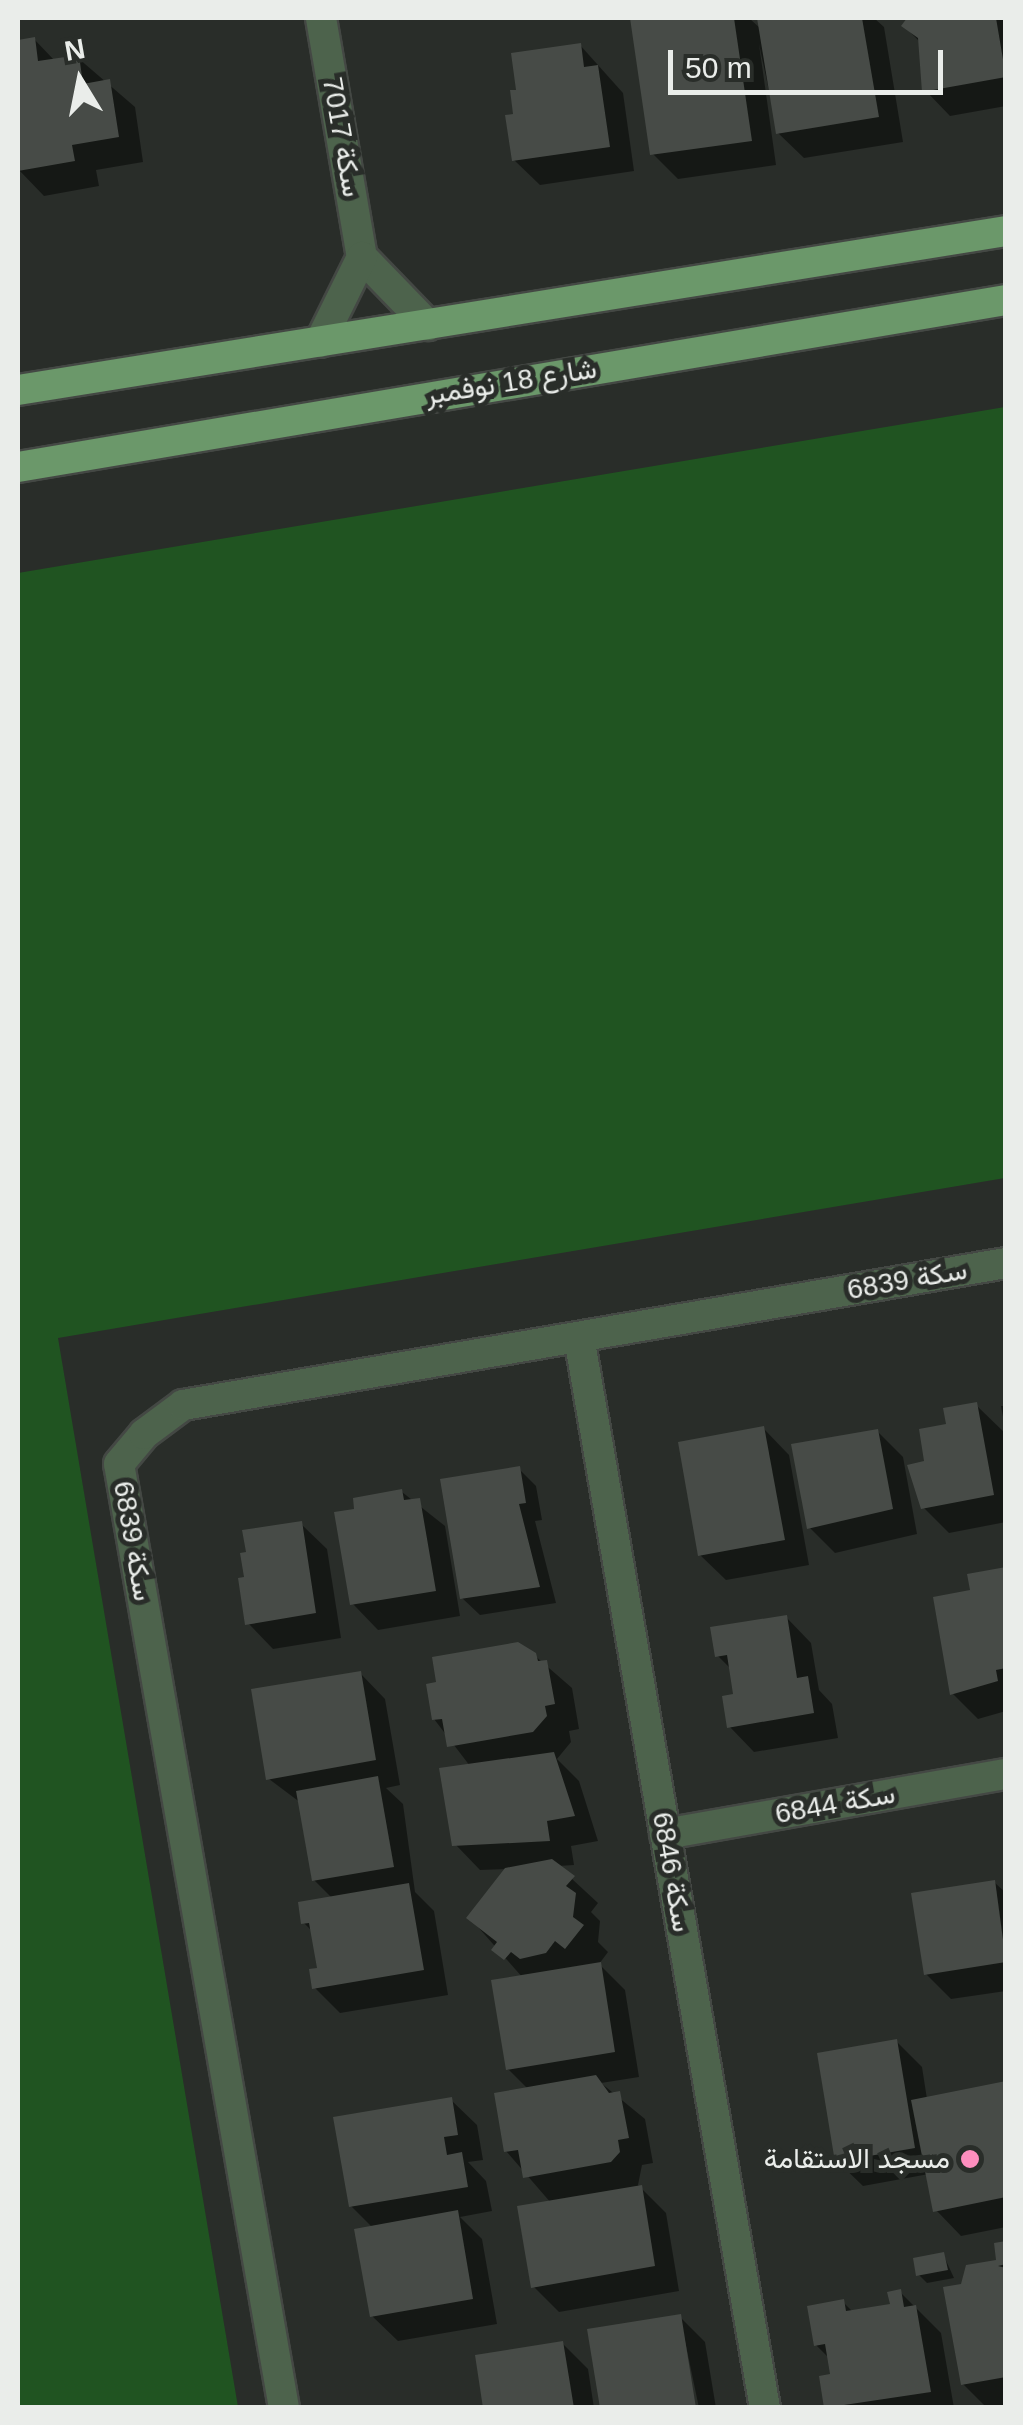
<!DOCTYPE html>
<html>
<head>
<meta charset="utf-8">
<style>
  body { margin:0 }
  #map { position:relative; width:1023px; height:2425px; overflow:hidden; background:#292d29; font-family:Arial,Vazirmatn,sans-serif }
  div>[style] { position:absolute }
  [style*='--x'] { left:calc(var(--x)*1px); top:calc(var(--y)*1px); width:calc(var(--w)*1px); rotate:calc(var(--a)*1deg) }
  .green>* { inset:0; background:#205421 }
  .shadow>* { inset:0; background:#0007 }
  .building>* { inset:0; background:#474b47 }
  .roads { filter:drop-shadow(2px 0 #444844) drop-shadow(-2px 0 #444844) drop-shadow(0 2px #444844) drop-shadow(0 -2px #444844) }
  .minor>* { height:30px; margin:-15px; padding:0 15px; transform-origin:15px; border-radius:15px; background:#4d634c }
  .tertiary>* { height:30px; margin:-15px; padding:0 15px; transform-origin:15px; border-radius:15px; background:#4d634c }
  .primary>* { height:30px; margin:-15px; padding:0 15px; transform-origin:15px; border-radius:15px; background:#6b986a }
  .dots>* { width:28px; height:28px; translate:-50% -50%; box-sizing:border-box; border:5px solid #292d29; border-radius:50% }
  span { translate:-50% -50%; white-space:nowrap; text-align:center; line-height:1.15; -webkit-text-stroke:10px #292d29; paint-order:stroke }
  .street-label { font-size:28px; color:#eaedea }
  .poi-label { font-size:28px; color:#eaedea }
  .right { translate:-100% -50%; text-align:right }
  .frame { position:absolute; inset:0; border:20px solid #eaedea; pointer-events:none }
  .north { position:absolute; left:30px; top:30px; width:100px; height:100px; -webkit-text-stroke:8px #292d29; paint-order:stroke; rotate:350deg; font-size:28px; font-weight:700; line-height:40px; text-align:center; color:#eaedea }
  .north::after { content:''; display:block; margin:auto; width:35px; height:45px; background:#eaedea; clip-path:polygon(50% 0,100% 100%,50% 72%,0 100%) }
  .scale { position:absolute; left:668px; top:50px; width:275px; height:45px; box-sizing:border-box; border:5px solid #eaedea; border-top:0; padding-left:12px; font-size:30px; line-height:35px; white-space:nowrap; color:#eaedea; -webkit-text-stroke:8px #292d29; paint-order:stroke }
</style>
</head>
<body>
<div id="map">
  <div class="green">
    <i style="clip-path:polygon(1005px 407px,1005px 1178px,58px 1338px,238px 2407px,18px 2407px,18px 573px)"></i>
  </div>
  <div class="shadow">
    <i style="clip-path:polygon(633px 18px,749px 18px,761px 29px,759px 18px,874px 18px,884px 27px,903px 142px,804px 158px,778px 133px,759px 44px,776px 165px,678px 179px,653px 154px)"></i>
    <i style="clip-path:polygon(910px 18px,1006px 18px,1006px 106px,950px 116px,925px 90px,921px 43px,904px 26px)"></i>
    <i style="clip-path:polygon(34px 39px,55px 61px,78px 58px,135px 107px,143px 162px,96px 170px,99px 186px,44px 196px,18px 169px,18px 42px)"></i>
    <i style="clip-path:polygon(580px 45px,623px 93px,634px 171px,540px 185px,514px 160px,516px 117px)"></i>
    <i style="clip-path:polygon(976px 1405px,1006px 1434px,1006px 1522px,949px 1533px,923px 1507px,927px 1463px,949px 1426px)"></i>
    <i style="clip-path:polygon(1001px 1406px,1006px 1406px,1006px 1433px)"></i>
    <i style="clip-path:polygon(764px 1429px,789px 1455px,809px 1565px,726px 1580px,700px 1555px)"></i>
    <i style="clip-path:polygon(878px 1432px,903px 1457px,917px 1534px,835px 1553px,809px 1527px)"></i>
    <i style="clip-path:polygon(519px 1469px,536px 1486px,542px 1520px,535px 1521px,556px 1603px,480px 1615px,462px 1598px)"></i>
    <i style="clip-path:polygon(402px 1492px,445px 1526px,460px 1616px,378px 1630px,353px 1604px,357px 1511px)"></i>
    <i style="clip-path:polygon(301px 1524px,327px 1549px,341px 1638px,273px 1649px,248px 1623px)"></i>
    <i style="clip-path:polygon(1006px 1569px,1006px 1711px,978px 1719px,953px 1694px,973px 1592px)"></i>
    <i style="clip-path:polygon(786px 1617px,811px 1643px,819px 1690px,832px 1704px,838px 1738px,754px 1752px,729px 1726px,736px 1696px,732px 1670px,718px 1656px)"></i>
    <i style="clip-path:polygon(526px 1648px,572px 1688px,579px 1729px,569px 1731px,571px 1742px,557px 1759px,579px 1781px,598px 1841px,571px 1846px,574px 1865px,558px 1866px,598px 1903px,591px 1912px,600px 1921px,598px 1942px,608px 1952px,599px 1964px,625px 1990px,639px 2077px,601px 2083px,645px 2119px,653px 2163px,642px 2165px,638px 2185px,666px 2213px,679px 2291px,559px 2312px,533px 2286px,551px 2203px,506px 2151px,528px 2089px,508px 2069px,523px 1978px,470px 1918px,508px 1869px,480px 1870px,455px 1844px,470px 1766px,434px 1719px)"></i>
    <i style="clip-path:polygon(360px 1673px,385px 1699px,400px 1785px,386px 1788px,403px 1804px,415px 1892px,434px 1911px,448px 1995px,340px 2013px,315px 1988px,320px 1970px,313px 1932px,304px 1923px,333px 1899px,314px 1880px,301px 1803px,269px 1779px)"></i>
    <i style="clip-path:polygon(994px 1882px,1006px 1893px,1006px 1991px,951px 1999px,926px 1974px)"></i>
    <i style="clip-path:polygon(897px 2042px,922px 2067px,927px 2099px,1006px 2083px,1006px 2227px,961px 2236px,936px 2210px,929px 2174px,863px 2186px,837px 2161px)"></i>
    <i style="clip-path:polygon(451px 2100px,477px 2125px,483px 2160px,468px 2162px,486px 2181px,492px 2211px,460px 2217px,482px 2239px,497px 2324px,398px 2341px,372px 2316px,373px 2228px,351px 2206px)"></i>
    <i style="clip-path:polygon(1006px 2244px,1006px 2406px,987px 2408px,963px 2384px,963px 2286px,999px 2262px)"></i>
    <i style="clip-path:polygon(943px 2254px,954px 2278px,927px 2283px,919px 2275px)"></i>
    <i style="clip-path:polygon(900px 2292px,941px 2333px,954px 2408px,827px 2408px,833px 2376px,830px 2359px,816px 2345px,843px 2302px,854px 2313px,892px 2306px)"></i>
    <i style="clip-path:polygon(680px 2317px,705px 2342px,716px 2408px,699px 2408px)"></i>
    <i style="clip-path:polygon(563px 2344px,588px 2369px,594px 2408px,486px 2408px)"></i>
  </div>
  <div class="building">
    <i style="clip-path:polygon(630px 18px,734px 18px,752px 141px,650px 155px)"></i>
    <i style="clip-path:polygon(757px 18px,862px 18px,879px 117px,776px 134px)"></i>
    <i style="clip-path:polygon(907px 18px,996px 18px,1006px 77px,922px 92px,918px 38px,901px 26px)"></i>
    <i style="clip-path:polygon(35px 37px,38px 61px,79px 55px,83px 84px,110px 79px,119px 137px,72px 145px,75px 161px,18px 171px,18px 40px)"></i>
    <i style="clip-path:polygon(581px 43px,584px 67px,598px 65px,610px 147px,512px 161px,505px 115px,513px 114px,510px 90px,516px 90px,511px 53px)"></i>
    <i style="clip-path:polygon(977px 1402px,994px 1495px,921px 1509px,907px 1465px,924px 1461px,919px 1429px,946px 1424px,943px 1408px)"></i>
    <i style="clip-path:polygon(764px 1426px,785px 1540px,698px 1556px,678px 1442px)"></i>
    <i style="clip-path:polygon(878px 1429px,893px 1509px,807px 1529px,791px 1444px)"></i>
    <i style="clip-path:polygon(520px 1466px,526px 1503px,519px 1504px,540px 1587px,460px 1599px,440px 1479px)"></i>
    <i style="clip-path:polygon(402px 1489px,404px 1500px,420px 1498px,436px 1591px,350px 1605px,334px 1512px,354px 1509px,353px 1498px)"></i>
    <i style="clip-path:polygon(302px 1521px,316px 1613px,245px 1625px,238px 1578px,244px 1577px,240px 1553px,246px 1552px,242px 1530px)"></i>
    <i style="clip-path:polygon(1006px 1567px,1006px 1668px,996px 1670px,998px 1681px,950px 1695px,933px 1597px,970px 1590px,967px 1574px)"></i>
    <i style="clip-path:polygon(787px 1615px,797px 1678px,808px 1676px,814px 1713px,727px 1728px,722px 1696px,733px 1694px,727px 1655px,715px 1657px,710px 1627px)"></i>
    <i style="clip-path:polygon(518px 1642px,536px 1653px,538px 1661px,547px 1660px,555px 1704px,545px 1706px,547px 1716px,533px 1732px,447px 1747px,442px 1719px,432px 1720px,426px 1684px,436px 1682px,432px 1657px)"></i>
    <i style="clip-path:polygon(361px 1671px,376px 1760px,266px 1780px,251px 1689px)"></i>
    <i style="clip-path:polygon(554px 1752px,575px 1816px,547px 1821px,550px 1841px,452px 1846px,439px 1768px)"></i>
    <i style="clip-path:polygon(378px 1776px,394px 1867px,312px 1881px,296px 1791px)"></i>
    <i style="clip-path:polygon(552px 1859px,575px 1876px,566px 1886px,576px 1893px,573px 1917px,584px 1925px,565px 1949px,555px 1941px,546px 1953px,520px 1959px,511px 1952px,504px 1960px,491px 1950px,497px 1942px,466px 1918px,505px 1868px)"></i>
    <i style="clip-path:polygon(995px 1880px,1006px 1962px,924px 1975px,911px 1893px)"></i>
    <i style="clip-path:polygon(409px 1883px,424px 1970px,312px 1989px,309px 1969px,317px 1968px,309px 1923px,301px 1924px,298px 1902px)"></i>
    <i style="clip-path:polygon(601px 1962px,615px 2052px,506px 2070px,491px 1980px)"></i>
    <i style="clip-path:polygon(897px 2039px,915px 2148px,835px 2162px,817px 2053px)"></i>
    <i style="clip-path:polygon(596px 2075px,609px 2093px,620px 2091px,629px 2138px,618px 2140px,620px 2152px,611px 2162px,523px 2178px,518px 2150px,504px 2152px,494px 2093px)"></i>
    <i style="clip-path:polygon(1006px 2081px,1006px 2197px,933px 2212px,911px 2100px)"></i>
    <i style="clip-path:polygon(452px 2097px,458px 2135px,444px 2137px,447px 2155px,462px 2152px,468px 2187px,349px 2207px,333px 2117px)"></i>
    <i style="clip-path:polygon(642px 2185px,655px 2266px,531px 2288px,517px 2206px)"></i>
    <i style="clip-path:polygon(458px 2210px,473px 2299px,370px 2317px,354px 2229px)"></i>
    <i style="clip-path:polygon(1006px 2241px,1006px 2264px,998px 2266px,1006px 2268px,1006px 2377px,961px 2385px,943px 2287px,961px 2284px,966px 2265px,996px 2260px,994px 2243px)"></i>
    <i style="clip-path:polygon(944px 2252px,948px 2270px,916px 2276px,913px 2258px)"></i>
    <i style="clip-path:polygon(901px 2289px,904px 2307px,916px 2305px,931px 2392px,824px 2408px,819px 2376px,830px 2374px,825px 2344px,814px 2346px,807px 2306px,844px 2299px,846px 2311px,890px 2304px,887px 2292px)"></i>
    <i style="clip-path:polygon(681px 2314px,696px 2408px,600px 2408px,587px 2329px)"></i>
    <i style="clip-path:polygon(563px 2341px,574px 2408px,483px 2408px,475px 2355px)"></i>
  </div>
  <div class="roads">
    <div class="minor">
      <i style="--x:579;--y:1337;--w:1087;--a:80.15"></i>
      <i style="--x:665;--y:1834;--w:346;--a:-10"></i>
      <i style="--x:284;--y:2408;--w:958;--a:-99.91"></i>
      <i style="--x:119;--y:1464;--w:39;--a:-50"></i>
      <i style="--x:144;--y:1434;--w:49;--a:-36.6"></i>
      <i style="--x:183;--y:1405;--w:835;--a:-9.79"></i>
    </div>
    <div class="tertiary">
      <i style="--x:321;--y:18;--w:242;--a:80.3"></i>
      <i style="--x:362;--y:257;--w:95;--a:45.9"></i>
      <i style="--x:320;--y:342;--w:95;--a:-63.7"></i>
    </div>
    <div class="primary">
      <i style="--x:18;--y:390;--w:1001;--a:-9.14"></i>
      <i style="--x:18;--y:467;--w:1002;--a:-9.59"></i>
    </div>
  </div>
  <div class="dots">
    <i style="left:970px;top:2159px;background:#fe8ebe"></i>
  </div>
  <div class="street-label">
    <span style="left:342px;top:137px;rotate:80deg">سكة 7017</span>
    <span style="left:511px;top:382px;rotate:-9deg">شارع 18 نوفمبر</span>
    <span style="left:907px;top:1280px;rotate:-10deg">سكة 6839</span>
    <span style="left:133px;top:1541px;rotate:80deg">سكة 6839</span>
    <span style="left:835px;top:1804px;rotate:-10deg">سكة 6844</span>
    <span style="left:672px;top:1872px;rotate:80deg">سكة 6846</span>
  </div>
  <div class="poi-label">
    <span class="right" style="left:950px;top:2159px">مسجد الاستقامة</span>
  </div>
  <div class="frame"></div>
  <div class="north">N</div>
  <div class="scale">50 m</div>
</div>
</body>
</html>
